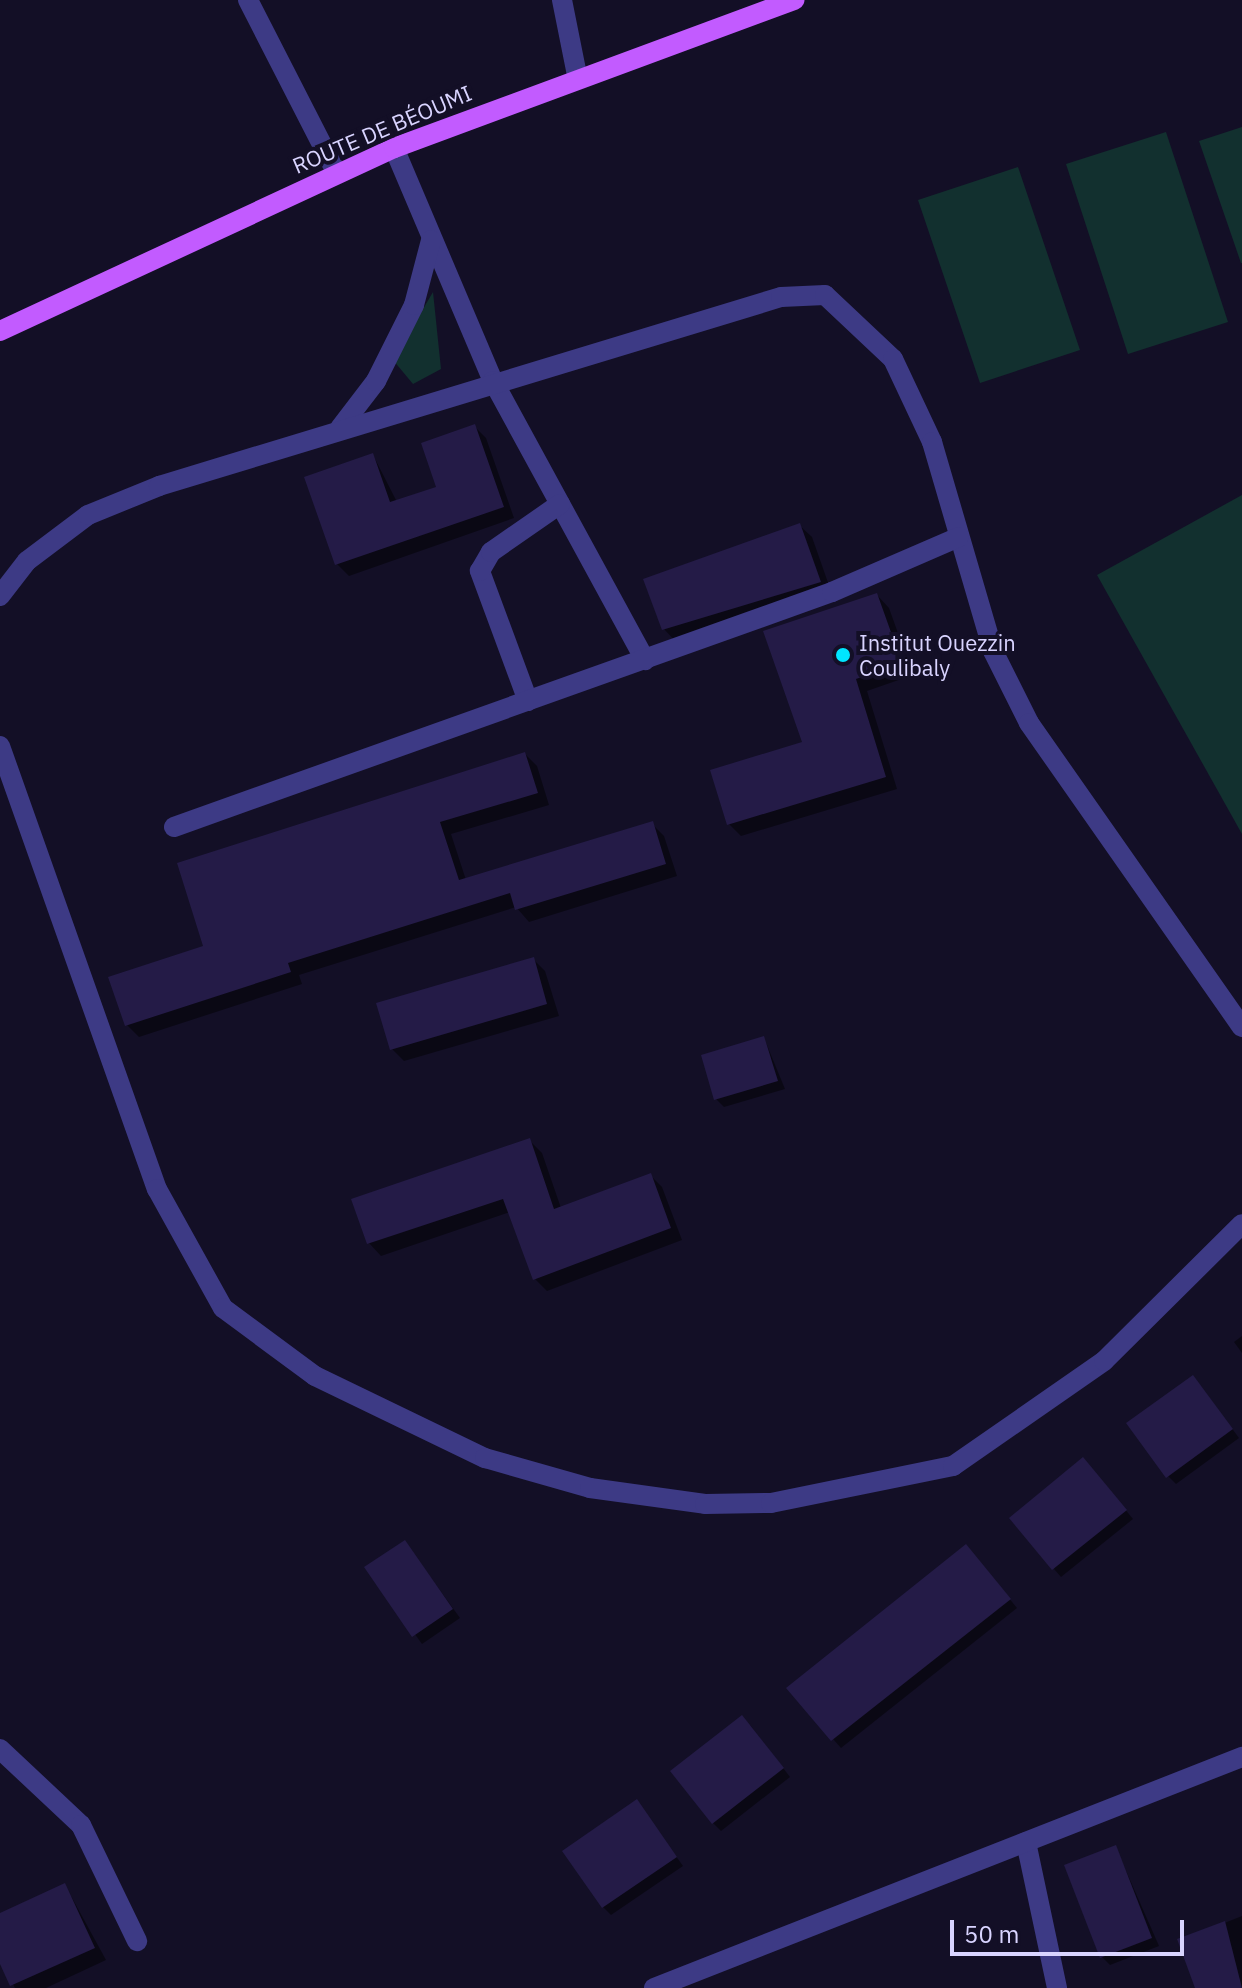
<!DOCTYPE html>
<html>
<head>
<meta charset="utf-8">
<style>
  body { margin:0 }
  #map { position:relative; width:1242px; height:1988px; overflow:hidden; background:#130f26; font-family:"IBM Plex Sans",sans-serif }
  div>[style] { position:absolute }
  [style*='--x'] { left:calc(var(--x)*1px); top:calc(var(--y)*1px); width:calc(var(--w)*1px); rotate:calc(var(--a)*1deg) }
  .green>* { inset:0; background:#12302f }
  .shadow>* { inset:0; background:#0007 }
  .building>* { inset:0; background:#241b47 }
  .minor>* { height:20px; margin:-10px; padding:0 10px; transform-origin:10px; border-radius:10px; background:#3d3a85 }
  .major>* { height:20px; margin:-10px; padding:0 10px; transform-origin:10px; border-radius:10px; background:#c25bff }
  .dots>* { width:22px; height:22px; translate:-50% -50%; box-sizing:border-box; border:4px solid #130f26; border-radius:50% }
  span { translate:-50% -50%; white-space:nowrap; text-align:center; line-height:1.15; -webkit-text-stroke:8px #130f26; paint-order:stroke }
  .street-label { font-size:22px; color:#d9d4ff }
  .poi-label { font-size:22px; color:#d9d4ff }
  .left { translate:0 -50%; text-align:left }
  .scale { position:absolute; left:950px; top:1920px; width:234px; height:36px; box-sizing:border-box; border:4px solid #d9d4ff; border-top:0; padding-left:10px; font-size:24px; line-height:28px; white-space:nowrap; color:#d9d4ff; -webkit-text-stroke:6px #130f26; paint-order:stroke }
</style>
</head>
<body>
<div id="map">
  <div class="green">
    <i style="clip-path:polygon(1242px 127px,1242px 263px,1241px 263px,1199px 141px)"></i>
    <i style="clip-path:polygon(1166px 132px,1228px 322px,1128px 354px,1066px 164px)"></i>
    <i style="clip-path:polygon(1018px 167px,1080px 350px,980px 383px,918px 200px)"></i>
    <i style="clip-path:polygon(433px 292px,441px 369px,413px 384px,393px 360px)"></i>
    <i style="clip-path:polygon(1242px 495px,1242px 834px,1097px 575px)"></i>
  </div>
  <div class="shadow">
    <i style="clip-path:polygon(474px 426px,486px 438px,514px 518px,349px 576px,337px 564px,373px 455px,397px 502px,439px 488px)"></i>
    <i style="clip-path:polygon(799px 525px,812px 537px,832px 594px,676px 642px,664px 629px)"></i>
    <i style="clip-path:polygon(877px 595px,889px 608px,913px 675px,867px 691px,897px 789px,741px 836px,729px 824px,804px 743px)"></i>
    <i style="clip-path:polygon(525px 754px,537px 766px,549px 805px,451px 834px,466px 880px,652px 824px,664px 836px,677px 876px,529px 922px,516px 907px,299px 975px,302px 984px,139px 1037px,127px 1025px,205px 948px)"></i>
    <i style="clip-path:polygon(533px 959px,545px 971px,559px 1016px,404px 1061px,392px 1049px)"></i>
    <i style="clip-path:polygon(764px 1038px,785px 1089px,724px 1107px,716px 1099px)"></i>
    <i style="clip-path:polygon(529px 1140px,542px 1153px,561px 1208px,650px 1175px,662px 1187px,682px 1240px,547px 1291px,535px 1279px,510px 1212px,381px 1256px,369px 1243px)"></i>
    <i style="clip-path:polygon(1242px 1336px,1242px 1353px,1234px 1342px)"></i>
    <i style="clip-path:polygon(1200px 1385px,1239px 1438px,1176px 1484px,1168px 1476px)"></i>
    <i style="clip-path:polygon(1091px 1468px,1133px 1519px,1061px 1577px,1054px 1569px)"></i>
    <i style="clip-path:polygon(405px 1542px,460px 1618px,422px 1644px,367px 1568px)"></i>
    <i style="clip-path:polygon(974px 1555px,1017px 1608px,841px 1748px,788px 1688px)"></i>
    <i style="clip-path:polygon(750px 1725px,790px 1777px,721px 1831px,713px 1823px)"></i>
    <i style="clip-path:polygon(637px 1802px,683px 1866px,611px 1915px,603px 1907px)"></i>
    <i style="clip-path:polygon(1116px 1848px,1159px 1946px,1110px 1965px,1102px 1957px)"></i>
    <i style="clip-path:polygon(65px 1885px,106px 1960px,46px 1988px,15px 1988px,0 1960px,0 1915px)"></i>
    <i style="clip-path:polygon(1242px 1916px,1242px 1988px,1198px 1988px,1179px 1941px)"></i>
  </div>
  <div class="building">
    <i style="clip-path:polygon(475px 424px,504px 507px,335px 565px,304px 477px,373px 453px,390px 502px,436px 487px,421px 443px)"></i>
    <i style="clip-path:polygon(800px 523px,821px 582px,662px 630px,643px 579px)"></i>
    <i style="clip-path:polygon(877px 593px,902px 663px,856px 679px,886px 777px,727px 825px,710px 770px,802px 742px,763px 631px)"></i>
    <i style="clip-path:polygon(525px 752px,538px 793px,440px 822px,459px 880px,653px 821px,666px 864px,515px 910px,510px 893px,288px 963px,291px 972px,125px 1026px,108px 977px,203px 946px,177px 863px)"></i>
    <i style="clip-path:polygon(534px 957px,547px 1004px,390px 1050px,376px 1003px)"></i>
    <i style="clip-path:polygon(764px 1036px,778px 1081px,714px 1100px,701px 1055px)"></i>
    <i style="clip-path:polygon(530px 1138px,554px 1209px,651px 1173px,671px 1228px,533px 1280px,503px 1199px,367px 1244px,351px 1199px)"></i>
    <i style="clip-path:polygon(1193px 1375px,1233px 1429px,1166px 1478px,1126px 1423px)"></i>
    <i style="clip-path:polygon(1083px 1457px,1127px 1510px,1052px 1570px,1009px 1518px)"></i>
    <i style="clip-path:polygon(405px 1540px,453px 1609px,412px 1637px,364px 1567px)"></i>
    <i style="clip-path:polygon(966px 1544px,1011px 1599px,831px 1741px,786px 1688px)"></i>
    <i style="clip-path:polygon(742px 1715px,784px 1768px,712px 1824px,670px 1771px)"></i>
    <i style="clip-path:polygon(637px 1799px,677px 1857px,602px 1908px,562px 1851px)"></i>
    <i style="clip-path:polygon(1116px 1845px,1152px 1938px,1100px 1958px,1064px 1865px)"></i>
    <i style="clip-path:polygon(65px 1883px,95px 1948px,10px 1986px,0 1964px,0 1913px)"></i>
    <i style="clip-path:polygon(1225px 1921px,1242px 1988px,1195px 1988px,1177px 1939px)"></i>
  </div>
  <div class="minor">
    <i style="--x:248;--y:0;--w:193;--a:62.9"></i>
    <i style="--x:562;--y:0;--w:76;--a:78.7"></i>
    <i style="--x:394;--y:148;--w:253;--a:67"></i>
    <i style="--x:493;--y:381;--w:318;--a:61.4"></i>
    <i style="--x:340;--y:428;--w:59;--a:-52.5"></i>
    <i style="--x:376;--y:381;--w:85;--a:-63.4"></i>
    <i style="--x:414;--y:305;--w:67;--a:-75.3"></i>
    <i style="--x:0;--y:596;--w:44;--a:-52.4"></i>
    <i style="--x:27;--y:561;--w:76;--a:-37"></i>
    <i style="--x:88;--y:515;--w:77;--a:-22.2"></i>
    <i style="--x:159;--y:486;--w:650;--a:-16.9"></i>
    <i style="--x:781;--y:297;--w:44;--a:-2.6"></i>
    <i style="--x:825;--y:295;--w:93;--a:43.3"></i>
    <i style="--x:893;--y:359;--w:92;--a:64.8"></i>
    <i style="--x:932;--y:442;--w:218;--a:73.7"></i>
    <i style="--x:993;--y:651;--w:80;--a:63.4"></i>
    <i style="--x:1029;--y:723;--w:371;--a:55"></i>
    <i style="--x:528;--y:701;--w:139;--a:-110.3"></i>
    <i style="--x:480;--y:571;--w:22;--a:-60"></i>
    <i style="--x:491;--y:552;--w:84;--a:-34.8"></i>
    <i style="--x:0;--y:746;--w:470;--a:70.5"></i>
    <i style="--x:157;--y:1189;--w:136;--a:61"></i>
    <i style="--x:223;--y:1308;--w:114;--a:36.5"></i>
    <i style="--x:315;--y:1376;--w:189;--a:25.8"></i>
    <i style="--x:485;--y:1458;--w:109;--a:15.9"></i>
    <i style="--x:590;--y:1488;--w:116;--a:7.9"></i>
    <i style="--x:705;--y:1504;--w:66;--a:-0.9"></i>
    <i style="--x:771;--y:1503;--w:186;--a:-11.5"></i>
    <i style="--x:953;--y:1466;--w:184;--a:-34.8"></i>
    <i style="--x:1104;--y:1361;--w:194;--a:-44.8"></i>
    <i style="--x:174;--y:827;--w:699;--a:-19.65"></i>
    <i style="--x:832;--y:592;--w:138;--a:-23.4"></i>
    <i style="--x:0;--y:1749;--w:111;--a:43.2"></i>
    <i style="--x:81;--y:1825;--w:129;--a:64.2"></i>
    <i style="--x:1026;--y:1842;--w:149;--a:78"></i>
    <i style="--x:654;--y:1988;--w:632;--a:-21.45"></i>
  </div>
  <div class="major">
    <i style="--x:0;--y:331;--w:434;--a:-24.9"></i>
    <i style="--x:394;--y:148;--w:427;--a:-20.3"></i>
  </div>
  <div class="dots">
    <i style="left:843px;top:655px;background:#00e5ff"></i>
  </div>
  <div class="street-label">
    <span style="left:382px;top:129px;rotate:-23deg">ROUTE DE BÉOUMI</span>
  </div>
  <div class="poi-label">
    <span class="left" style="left:859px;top:655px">Institut Ouezzin<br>Coulibaly</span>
  </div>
  <div class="scale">50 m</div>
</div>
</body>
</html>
